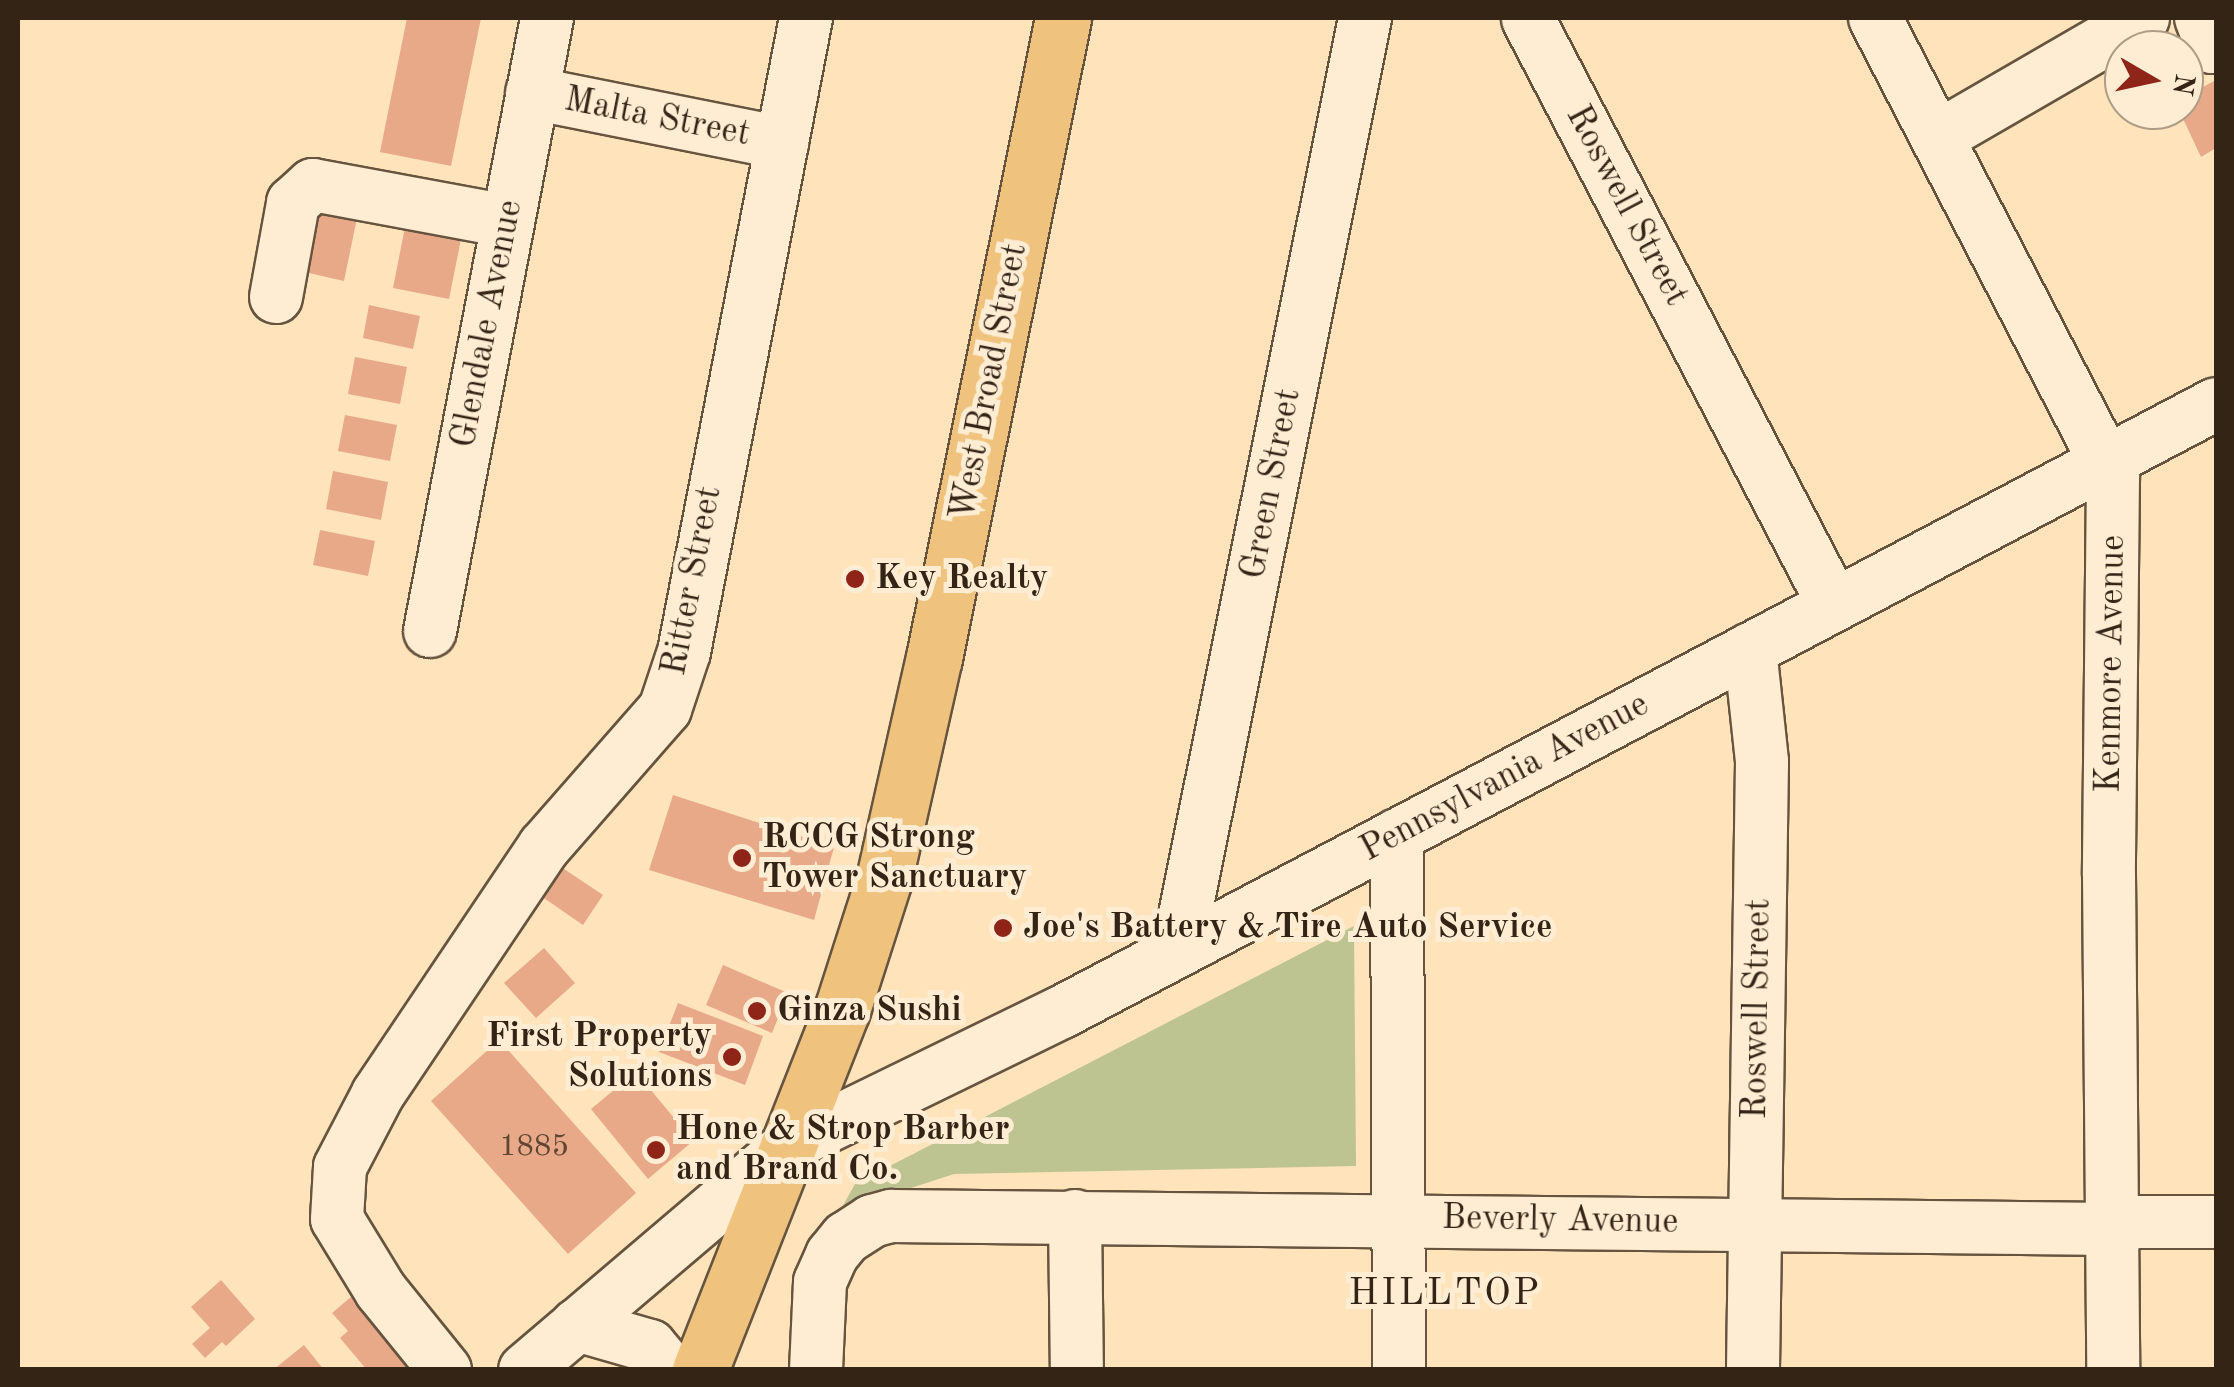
<!DOCTYPE html>
<html>
<head>
<meta charset="utf-8">
<style>
  body { margin:0 }
  #map { position:relative; width:2234px; height:1387px; overflow:hidden; background:#fee3bb; font-family:"Old Standard TT",serif }
  div>[style] { position:absolute }
  [style*='--x'] { left:calc(var(--x)*1px); top:calc(var(--y)*1px); width:calc(var(--w)*1px); rotate:calc(var(--a)*1deg) }
  .green>* { inset:0; background:#bec491 }
  .building>* { inset:0; background:#e8a988 }
  .roads { filter:drop-shadow(2px 0 #66543f) drop-shadow(-2px 0 #66543f) drop-shadow(0 2px #66543f) drop-shadow(0 -2px #66543f) }
  .minor>* { height:52px; margin:-26px; padding:0 26px; transform-origin:26px; border-radius:26px; background:#feedd3 }
  .major>* { height:55px; margin:-27.5px; padding:0 27.5px; transform-origin:27.5px; border-radius:27.5px; background:#efc27e }
  .dots>* { width:28px; height:28px; translate:-50% -50%; box-sizing:border-box; border:5px solid #feedd3; border-radius:50% }
  span { translate:-50% -50%; white-space:nowrap; text-align:center; line-height:1.15; -webkit-text-stroke:10px #feedd3; paint-order:stroke }
  .number-label { font-size:30px; color:#604532 }
  .number-label span { -webkit-text-stroke-width:0 }
  .street-label { font-size:35px; color:#332416 }
  .poi-label { font-size:35px; color:#332416; font-weight:700 }
  .left { translate:0 -50%; text-align:left }
  .right { translate:-100% -50%; text-align:right }
  .neighbourhood-label { font-size:38px; color:#332416; letter-spacing:2.5px }
  .frame { position:absolute; inset:0; border:20px solid #332416; pointer-events:none }
  .north { position:absolute; left:2104px; top:30px; width:100px; height:100px; box-sizing:border-box; background:#feedd3; border:2px solid #ad9d87; border-radius:50%; rotate:99deg; font-size:28px; font-weight:700; line-height:40px; text-align:center; color:#332416 }
  .north::after { content:''; display:block; margin:auto; width:35px; height:45px; background:#8f2418; clip-path:polygon(50% 0,100% 100%,50% 72%,0 100%) }
</style>
</head>
<body>
<div id="map">
  <div class="green">
    <i style="clip-path:polygon(1354px 926px,1356px 1166px,954px 1174px,840px 1211px,855px 1184px)"></i>
  </div>
  <div class="building">
    <i style="clip-path:polygon(407px 18px,481px 18px,451px 166px,380px 152px)"></i>
    <i style="clip-path:polygon(2216px 80px,2216px 148px,2201px 157px,2179px 110px,2184px 110px,2184px 97px)"></i>
    <i style="clip-path:polygon(315px 202px,358px 213px,344px 281px,300px 271px)"></i>
    <i style="clip-path:polygon(407px 217px,463px 229px,449px 299px,393px 288px)"></i>
    <i style="clip-path:polygon(369px 305px,420px 316px,413px 349px,363px 338px)"></i>
    <i style="clip-path:polygon(355px 357px,407px 367px,400px 404px,348px 394px)"></i>
    <i style="clip-path:polygon(345px 415px,397px 425px,390px 461px,338px 451px)"></i>
    <i style="clip-path:polygon(333px 471px,388px 482px,381px 520px,326px 509px)"></i>
    <i style="clip-path:polygon(320px 530px,375px 541px,368px 576px,313px 565px)"></i>
    <i style="clip-path:polygon(673px 795px,834px 847px,814px 920px,649px 870px)"></i>
    <i style="clip-path:polygon(558px 865px,603px 895px,583px 925px,538px 894px)"></i>
    <i style="clip-path:polygon(544px 948px,575px 983px,536px 1018px,504px 983px)"></i>
    <i style="clip-path:polygon(723px 965px,788px 993px,772px 1033px,706px 1005px)"></i>
    <i style="clip-path:polygon(678px 1003px,763px 1036px,745px 1085px,659px 1052px)"></i>
    <i style="clip-path:polygon(499px 1040px,636px 1193px,568px 1254px,431px 1101px)"></i>
    <i style="clip-path:polygon(636px 1072px,693px 1141px,648px 1179px,591px 1109px)"></i>
    <i style="clip-path:polygon(221px 1280px,255px 1319px,226px 1346px,222px 1342px,205px 1358px,192px 1344px,210px 1328px,191px 1307px)"></i>
    <i style="clip-path:polygon(351px 1297px,373px 1325px,384px 1316px,429px 1370px,367px 1370px,340px 1338px,348px 1331px,332px 1313px)"></i>
    <i style="clip-path:polygon(304px 1345px,324px 1370px,273px 1370px)"></i>
  </div>
  <div class="roads">
    <div class="minor">
      <i style="--x:1875;--y:18;--w:517;--a:62.59"></i>
      <i style="--x:2113;--y:477;--w:398;--a:90.6"></i>
      <i style="--x:2109;--y:875;--w:495;--a:89.5"></i>
      <i style="--x:2201;--y:18;--w:31;--a:69"></i>
      <i style="--x:2212;--y:47;--w:4;--a:-27"></i>
      <i style="--x:1528;--y:19;--w:661;--a:62.43"></i>
      <i style="--x:532;--y:93;--w:255;--a:11.3"></i>
      <i style="--x:1938;--y:137;--w:237;--a:-30.1"></i>
      <i style="--x:276;--y:297;--w:96;--a:-79.7"></i>
      <i style="--x:293;--y:203;--w:27;--a:-42"></i>
      <i style="--x:313;--y:185;--w:198;--a:10.5"></i>
      <i style="--x:430;--y:631;--w:624;--a:-79.19"></i>
      <i style="--x:1750;--y:649;--w:114;--a:83.9"></i>
      <i style="--x:1762;--y:762;--w:608;--a:90.85"></i>
      <i style="--x:1397;--y:835;--w:535;--a:89.79"></i>
      <i style="--x:1178;--y:950;--w:951;--a:-78.65"></i>
      <i style="--x:1075;--y:1216;--w:154;--a:89.3"></i>
      <i style="--x:577;--y:1325;--w:76;--a:16"></i>
      <i style="--x:650;--y:1346;--w:31;--a:50"></i>
      <i style="--x:445;--y:1370;--w:102;--a:-129"></i>
      <i style="--x:381;--y:1291;--w:84;--a:-121.4"></i>
      <i style="--x:337;--y:1219;--w:52;--a:-86.7"></i>
      <i style="--x:340;--y:1167;--w:82;--a:-62.5"></i>
      <i style="--x:378;--y:1094;--w:298;--a:-56.1"></i>
      <i style="--x:544;--y:847;--w:184;--a:-48.8"></i>
      <i style="--x:665;--y:709;--w:60;--a:-71.6"></i>
      <i style="--x:684;--y:652;--w:646;--a:-79.11"></i>
      <i style="--x:525;--y:1370;--w:347;--a:-40.4"></i>
      <i style="--x:789;--y:1145;--w:304;--a:-26"></i>
      <i style="--x:1062;--y:1012;--w:1304;--a:-27.78"></i>
      <i style="--x:816;--y:1370;--w:88;--a:-87.4"></i>
      <i style="--x:820;--y:1282;--w:30;--a:-66"></i>
      <i style="--x:832;--y:1255;--w:22;--a:-51"></i>
      <i style="--x:846;--y:1238;--w:31;--a:-33"></i>
      <i style="--x:872;--y:1221;--w:20;--a:-15"></i>
      <i style="--x:891;--y:1216;--w:1221;--a:0.61"></i>
      <i style="--x:2112;--y:1229;--w:25;--a:-16"></i>
      <i style="--x:2136;--y:1222;--w:80;--a:0"></i>
    </div>
    <div class="major">
      <i style="--x:700;--y:1370;--w:387;--a:-68.5"></i>
      <i style="--x:842;--y:1010;--w:138;--a:-72.2"></i>
      <i style="--x:884;--y:879;--w:227;--a:-77.3"></i>
      <i style="--x:934;--y:658;--w:653;--a:-78.6"></i>
    </div>
  </div>
  <div class="dots">
    <i style="left:855px;top:579px;background:#8f2418"></i>
    <i style="left:742px;top:858px;background:#8f2418"></i>
    <i style="left:1003px;top:928px;background:#8f2418"></i>
    <i style="left:757px;top:1011px;background:#8f2418"></i>
    <i style="left:732px;top:1057px;background:#8f2418"></i>
    <i style="left:656px;top:1150px;background:#8f2418"></i>
  </div>
  <div class="number-label">
    <span style="left:534px;top:1147px">1885</span>
  </div>
  <div class="street-label">
    <span style="left:657px;top:118px;rotate:11deg">Malta Street</span>
    <span style="left:1626px;top:206px;rotate:62deg">Roswell Street</span>
    <span style="left:488px;top:324px;rotate:-79deg">Glendale Avenue</span>
    <span style="left:990px;top:382px;rotate:-79deg">West Broad Street</span>
    <span style="left:1272px;top:484px;rotate:-79deg">Green Street</span>
    <span style="left:693px;top:581px;rotate:-79deg">Ritter Street</span>
    <span style="left:2112px;top:664px;rotate:-89deg">Kenmore Avenue</span>
    <span style="left:1505px;top:778px;rotate:-28deg">Pennsylvania Avenue</span>
    <span style="left:1758px;top:1009px;rotate:-89deg">Roswell Street</span>
    <span style="left:1560px;top:1221px;rotate:1deg">Beverly Avenue</span>
  </div>
  <div class="poi-label">
    <span class="left" style="left:875px;top:579px">Key Realty</span>
    <span class="left" style="left:762px;top:858px">RCCG Strong<br>Tower Sanctuary</span>
    <span class="left" style="left:1023px;top:928px">Joe's Battery &amp; Tire Auto Service</span>
    <span class="left" style="left:777px;top:1011px">Ginza Sushi</span>
    <span class="right" style="left:712px;top:1057px">First Property<br>Solutions</span>
    <span class="left" style="left:676px;top:1150px">Hone &amp; Strop Barber<br>and Brand Co.</span>
  </div>
  <div class="neighbourhood-label">
    <span style="left:1445px;top:1295px">HILLTOP</span>
  </div>
  <div class="frame"></div>
  <div class="north">N</div>
</div>
</body>
</html>
